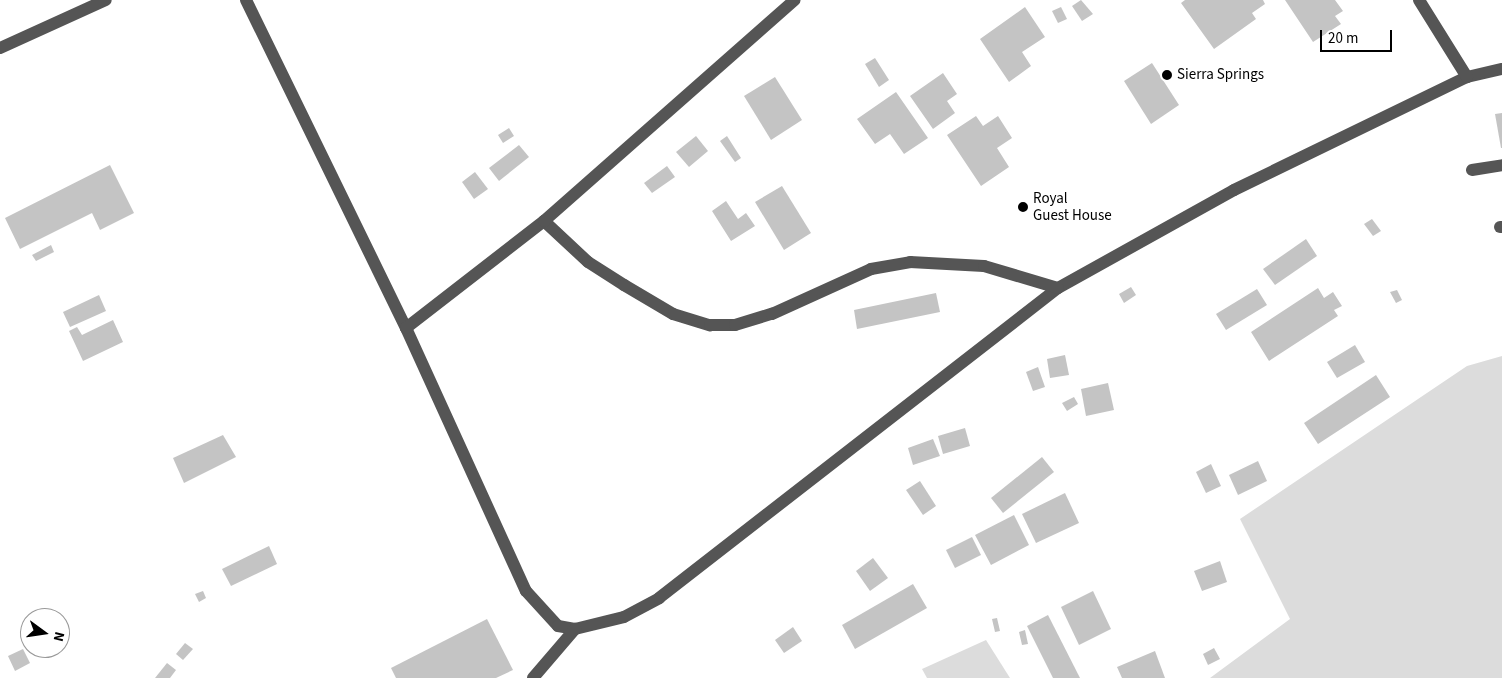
<!DOCTYPE html>
<html>
<head>
<meta charset="utf-8">
<style>
  body { margin:0 }
  #map { position:relative; width:1502px; height:678px; overflow:hidden; background:#fff; font-family:"Source Sans 3",sans-serif }
  div>[style] { position:absolute }
  [style*='--x'] { left:calc(var(--x)*1px); top:calc(var(--y)*1px); width:calc(var(--w)*1px); rotate:calc(var(--a)*1deg) }
  .green>* { inset:0; background:#dcdcdc }
  .building>* { inset:0; background:#c4c4c4 }
  .minor>* { height:12px; margin:-6px; padding:0 6px; transform-origin:6px; border-radius:6px; background:#555 }
  .dots>* { width:14px; height:14px; translate:-50% -50%; box-sizing:border-box; border:2px solid #fff; border-radius:50% }
  span { translate:-50% -50%; white-space:nowrap; text-align:center; line-height:1.15; -webkit-text-stroke:4.5px #fff; paint-order:stroke }
  .poi-label { font-size:15px; color:#000 }
  .left { translate:0 -50%; text-align:left }
  .north { position:absolute; left:20px; top:608px; width:50px; height:50px; box-sizing:border-box; background:#fff; border:1px solid #999; border-radius:50%; rotate:104deg; font-size:14px; font-weight:700; line-height:20px; text-align:center; color:#000 }
  .north::after { content:''; display:block; margin:auto; width:18px; height:22px; background:#000; clip-path:polygon(50% 0,100% 100%,50% 72%,0 100%) }
  .scale { position:absolute; left:1320px; top:30px; width:72px; height:22px; box-sizing:border-box; border:2px solid #000; border-top:0; padding-left:6px; font-size:15px; line-height:18px; white-space:nowrap; color:#000; -webkit-text-stroke:4px #fff; paint-order:stroke }
</style>
</head>
<body>
<div id="map">
  <div class="green">
    <i style="clip-path:polygon(1502px 356px,1502px 678px,1210px 678px,1290px 619px,1240px 519px,1467px 366px)"></i>
    <i style="clip-path:polygon(986px 640px,1010px 678px,927px 678px,922px 669px)"></i>
  </div>
  <div class="building">
    <i style="clip-path:polygon(1081px 0,1093px 14px,1082px 21px,1072px 6px)"></i>
    <i style="clip-path:polygon(1185px 0,1263px 0,1265px 4px,1252px 13px,1256px 19px,1214px 49px,1181px 3px)"></i>
    <i style="clip-path:polygon(1285px 0,1335px 0,1343px 11px,1335px 16px,1341px 24px,1313px 42px)"></i>
    <i style="clip-path:polygon(1025px 7px,1045px 37px,1022px 52px,1031px 66px,1009px 82px,980px 39px)"></i>
    <i style="clip-path:polygon(1061px 7px,1067px 19px,1058px 23px,1052px 11px)"></i>
    <i style="clip-path:polygon(875px 58px,889px 80px,879px 87px,865px 64px)"></i>
    <i style="clip-path:polygon(1152px 63px,1179px 105px,1151px 124px,1124px 81px)"></i>
    <i style="clip-path:polygon(943px 73px,957px 94px,947px 101px,955px 113px,933px 129px,910px 96px)"></i>
    <i style="clip-path:polygon(775px 77px,802px 120px,771px 140px,744px 96px)"></i>
    <i style="clip-path:polygon(896px 92px,928px 138px,904px 154px,890px 134px,875px 144px,857px 119px)"></i>
    <i style="clip-path:polygon(1502px 113px,1502px 148px,1501px 148px,1495px 114px)"></i>
    <i style="clip-path:polygon(976px 116px,983px 126px,998px 116px,1012px 138px,997px 148px,1009px 167px,981px 186px,947px 135px)"></i>
    <i style="clip-path:polygon(509px 128px,514px 136px,503px 143px,498px 135px)"></i>
    <i style="clip-path:polygon(696px 136px,708px 151px,689px 167px,676px 152px)"></i>
    <i style="clip-path:polygon(727px 136px,741px 158px,735px 162px,720px 141px)"></i>
    <i style="clip-path:polygon(519px 145px,529px 157px,499px 181px,489px 168px)"></i>
    <i style="clip-path:polygon(110px 165px,134px 213px,100px 230px,92px 213px,20px 249px,5px 218px)"></i>
    <i style="clip-path:polygon(667px 166px,675px 177px,652px 193px,644px 183px)"></i>
    <i style="clip-path:polygon(475px 172px,488px 189px,474px 199px,462px 182px)"></i>
    <i style="clip-path:polygon(782px 186px,811px 233px,784px 250px,755px 202px)"></i>
    <i style="clip-path:polygon(726px 201px,738px 219px,746px 213px,755px 226px,731px 241px,712px 211px)"></i>
    <i style="clip-path:polygon(1372px 219px,1381px 231px,1373px 236px,1364px 224px)"></i>
    <i style="clip-path:polygon(1306px 239px,1317px 256px,1275px 285px,1263px 269px)"></i>
    <i style="clip-path:polygon(51px 245px,54px 252px,36px 261px,32px 255px)"></i>
    <i style="clip-path:polygon(1131px 287px,1136px 295px,1124px 303px,1119px 294px)"></i>
    <i style="clip-path:polygon(1318px 288px,1324px 298px,1333px 292px,1342px 306px,1334px 310px,1338px 316px,1269px 361px,1251px 332px)"></i>
    <i style="clip-path:polygon(1257px 289px,1267px 305px,1226px 330px,1216px 314px)"></i>
    <i style="clip-path:polygon(1397px 290px,1402px 300px,1396px 303px,1390px 292px)"></i>
    <i style="clip-path:polygon(936px 293px,940px 312px,857px 329px,854px 310px)"></i>
    <i style="clip-path:polygon(99px 295px,106px 311px,70px 327px,63px 312px)"></i>
    <i style="clip-path:polygon(113px 320px,123px 342px,83px 361px,69px 331px,77px 327px,82px 335px)"></i>
    <i style="clip-path:polygon(1355px 345px,1365px 362px,1337px 378px,1327px 362px)"></i>
    <i style="clip-path:polygon(1065px 355px,1069px 375px,1050px 378px,1047px 359px)"></i>
    <i style="clip-path:polygon(1038px 367px,1045px 387px,1033px 391px,1026px 372px)"></i>
    <i style="clip-path:polygon(1376px 375px,1390px 397px,1318px 444px,1304px 423px)"></i>
    <i style="clip-path:polygon(1108px 383px,1114px 410px,1086px 416px,1081px 389px)"></i>
    <i style="clip-path:polygon(1074px 397px,1078px 404px,1067px 411px,1062px 403px)"></i>
    <i style="clip-path:polygon(965px 428px,970px 446px,943px 454px,938px 436px)"></i>
    <i style="clip-path:polygon(223px 435px,236px 457px,184px 483px,173px 458px)"></i>
    <i style="clip-path:polygon(933px 439px,940px 456px,913px 465px,908px 448px)"></i>
    <i style="clip-path:polygon(1042px 457px,1054px 472px,1003px 513px,991px 498px)"></i>
    <i style="clip-path:polygon(1258px 461px,1267px 481px,1238px 495px,1229px 475px)"></i>
    <i style="clip-path:polygon(1211px 464px,1221px 486px,1206px 493px,1196px 472px)"></i>
    <i style="clip-path:polygon(920px 481px,936px 506px,923px 515px,906px 490px)"></i>
    <i style="clip-path:polygon(1065px 493px,1079px 523px,1036px 543px,1022px 514px)"></i>
    <i style="clip-path:polygon(1014px 515px,1029px 545px,991px 565px,975px 535px)"></i>
    <i style="clip-path:polygon(972px 537px,981px 555px,955px 568px,946px 550px)"></i>
    <i style="clip-path:polygon(269px 546px,277px 564px,231px 586px,222px 569px)"></i>
    <i style="clip-path:polygon(873px 558px,888px 578px,870px 591px,856px 571px)"></i>
    <i style="clip-path:polygon(1220px 561px,1227px 582px,1202px 591px,1194px 571px)"></i>
    <i style="clip-path:polygon(913px 584px,927px 608px,855px 649px,842px 625px)"></i>
    <i style="clip-path:polygon(203px 591px,206px 598px,199px 602px,195px 594px)"></i>
    <i style="clip-path:polygon(1093px 591px,1111px 629px,1079px 645px,1061px 607px)"></i>
    <i style="clip-path:polygon(1048px 615px,1080px 678px,1053px 678px,1027px 626px)"></i>
    <i style="clip-path:polygon(997px 618px,1000px 631px,995px 632px,992px 619px)"></i>
    <i style="clip-path:polygon(487px 619px,513px 670px,496px 678px,396px 678px,391px 668px)"></i>
    <i style="clip-path:polygon(793px 627px,802px 641px,784px 653px,775px 640px)"></i>
    <i style="clip-path:polygon(1025px 630px,1028px 644px,1022px 645px,1019px 632px)"></i>
    <i style="clip-path:polygon(185px 643px,193px 649px,183px 660px,176px 654px)"></i>
    <i style="clip-path:polygon(1214px 648px,1220px 659px,1208px 665px,1203px 654px)"></i>
    <i style="clip-path:polygon(23px 649px,30px 663px,15px 671px,8px 656px)"></i>
    <i style="clip-path:polygon(1155px 651px,1165px 678px,1122px 678px,1117px 667px)"></i>
    <i style="clip-path:polygon(167px 663px,176px 670px,170px 678px,155px 678px)"></i>
  </div>
  <div class="minor">
    <i style="--x:246;--y:0;--w:365;--a:64"></i>
    <i style="--x:406;--y:328;--w:289;--a:65.5"></i>
    <i style="--x:526;--y:591;--w:47;--a:47.6"></i>
    <i style="--x:558;--y:626;--w:17;--a:10"></i>
    <i style="--x:575;--y:629;--w:50;--a:-13.8"></i>
    <i style="--x:624;--y:617;--w:40;--a:-28"></i>
    <i style="--x:659;--y:598;--w:505;--a:-37.85"></i>
    <i style="--x:1058;--y:288;--w:201;--a:-29.1"></i>
    <i style="--x:1234;--y:190;--w:259;--a:-25.9"></i>
    <i style="--x:1467;--y:77;--w:36;--a:-13"></i>
    <i style="--x:1419;--y:0;--w:91;--a:58.1"></i>
    <i style="--x:0;--y:48;--w:116;--a:-24.4"></i>
    <i style="--x:1472;--y:170;--w:30;--a:-9"></i>
    <i style="--x:544;--y:221;--w:60;--a:43"></i>
    <i style="--x:588;--y:262;--w:43;--a:32.6"></i>
    <i style="--x:624;--y:285;--w:57;--a:30.6"></i>
    <i style="--x:673;--y:314;--w:39;--a:17"></i>
    <i style="--x:710;--y:325;--w:25;--a:0"></i>
    <i style="--x:735;--y:325;--w:39;--a:-17"></i>
    <i style="--x:772;--y:314;--w:109;--a:-24.4"></i>
    <i style="--x:871;--y:269;--w:40;--a:-10"></i>
    <i style="--x:910;--y:262;--w:74;--a:3.1"></i>
    <i style="--x:984;--y:266;--w:77;--a:16.6"></i>
    <i style="--x:1500;--y:227;--w:2;--a:0"></i>
    <i style="--x:406;--y:328;--w:175;--a:-37.8"></i>
    <i style="--x:544;--y:221;--w:334;--a:-41.4"></i>
    <i style="--x:533;--y:678;--w:65;--a:-49.4"></i>
  </div>
  <div class="dots">
    <i style="left:1167px;top:75px;background:#000"></i>
    <i style="left:1023px;top:207px;background:#000"></i>
  </div>
  <div class="poi-label">
    <span class="left" style="left:1177px;top:75px">Sierra Springs</span>
    <span class="left" style="left:1033px;top:207px">Royal<br>Guest House</span>
  </div>
  <div class="north">N</div>
  <div class="scale">20 m</div>
</div>
</body>
</html>
